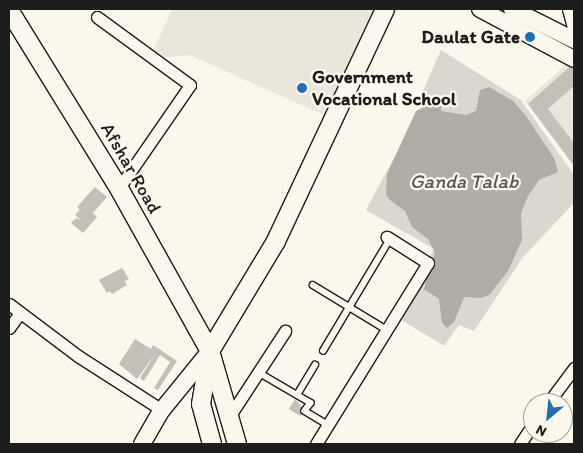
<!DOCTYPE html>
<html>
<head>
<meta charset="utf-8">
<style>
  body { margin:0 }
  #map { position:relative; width:583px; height:453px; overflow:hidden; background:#fbf7ec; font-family:Itim,sans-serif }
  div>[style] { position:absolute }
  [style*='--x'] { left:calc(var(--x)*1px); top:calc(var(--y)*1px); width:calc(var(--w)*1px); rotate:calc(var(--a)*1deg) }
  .built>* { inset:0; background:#eae6dc }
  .green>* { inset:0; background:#dad7ce }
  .water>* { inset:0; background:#afaca5 }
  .building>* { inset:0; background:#c3c0b8 }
  .roads { filter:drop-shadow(1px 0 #1c1c1c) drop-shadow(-1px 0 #1c1c1c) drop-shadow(0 1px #1c1c1c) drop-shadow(0 -1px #1c1c1c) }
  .service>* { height:5.5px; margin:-2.75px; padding:0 2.75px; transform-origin:2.75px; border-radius:2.75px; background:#fbf7ec }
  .minor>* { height:11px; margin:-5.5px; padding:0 5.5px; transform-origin:5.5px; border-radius:5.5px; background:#fbf7ec }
  .secondary>* { height:16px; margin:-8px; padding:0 8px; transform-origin:8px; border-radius:8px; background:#fbf7ec }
  .primary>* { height:18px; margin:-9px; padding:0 9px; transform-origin:9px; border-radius:9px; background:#fbf7ec }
  .dots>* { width:14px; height:14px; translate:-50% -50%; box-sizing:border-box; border:2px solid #fbf7ec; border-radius:50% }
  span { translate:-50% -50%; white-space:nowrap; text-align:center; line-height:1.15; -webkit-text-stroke:4.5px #fbf7ec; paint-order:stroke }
  .poi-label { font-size:19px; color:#1c1c1c; font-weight:700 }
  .right { translate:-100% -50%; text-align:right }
  .left { translate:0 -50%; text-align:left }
  .street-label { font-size:19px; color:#1c1c1c }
  .water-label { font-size:20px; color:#575653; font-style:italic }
  .frame { position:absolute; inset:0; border:10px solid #1c1c1c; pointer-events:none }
  .north { position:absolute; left:523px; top:393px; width:50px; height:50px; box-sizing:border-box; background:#fbf7ec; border:1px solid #a29f99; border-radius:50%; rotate:208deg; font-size:14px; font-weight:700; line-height:20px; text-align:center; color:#1c1c1c }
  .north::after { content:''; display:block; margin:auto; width:18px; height:22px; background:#1f6fb2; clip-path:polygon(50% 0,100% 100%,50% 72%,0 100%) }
</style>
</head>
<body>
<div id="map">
  <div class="built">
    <i style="clip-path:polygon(172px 9px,377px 9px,328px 117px,190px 55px,155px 59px,151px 56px)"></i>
    <i style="clip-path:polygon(571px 60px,574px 64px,574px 165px,525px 101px)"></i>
  </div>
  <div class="green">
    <i style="clip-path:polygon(441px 50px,521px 100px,574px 175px,574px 203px,523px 257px,474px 331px,459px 325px,444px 346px,395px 316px,434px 249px,366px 210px,424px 102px,421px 95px)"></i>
  </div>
  <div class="water">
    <i style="clip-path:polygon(489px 87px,513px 101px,526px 116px,554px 158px,558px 172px,539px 180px,528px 196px,521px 213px,522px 240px,508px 271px,489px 295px,481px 298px,464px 297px,454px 322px,447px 328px,442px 323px,439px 299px,424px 289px,435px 253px,428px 239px,412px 227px,405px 211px,391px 201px,386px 195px,387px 174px,416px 111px,442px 99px,441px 111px,466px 115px,476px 111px,480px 90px)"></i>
  </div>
  <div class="building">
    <i style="clip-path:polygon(574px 63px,574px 86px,548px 109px,574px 143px,574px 166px,528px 104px)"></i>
    <i style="clip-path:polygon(95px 187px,107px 197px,93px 213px,97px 217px,83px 233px,71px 223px,76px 218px,81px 220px,75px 215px,80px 210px,77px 207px)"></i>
    <i style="clip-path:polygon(122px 268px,129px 279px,125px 281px,127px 285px,112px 294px,110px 291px,107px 293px,99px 280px)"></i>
    <i style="clip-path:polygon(135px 339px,151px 349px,153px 345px,177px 361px,158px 390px,154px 388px,170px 362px,160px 355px,144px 381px,140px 378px,156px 353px,137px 379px,119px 364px)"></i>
    <i style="clip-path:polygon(295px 399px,304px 409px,300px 416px,289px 409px)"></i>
  </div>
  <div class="roads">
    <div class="service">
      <i style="--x:313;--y:285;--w:87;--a:31.3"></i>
      <i style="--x:323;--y:351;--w:131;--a:-59.1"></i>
      <i style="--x:258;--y:372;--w:61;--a:30.3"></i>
      <i style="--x:311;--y:403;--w:10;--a:127"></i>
      <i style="--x:305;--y:411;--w:27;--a:31"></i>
      <i style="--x:297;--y:395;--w:35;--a:-59"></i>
    </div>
    <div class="minor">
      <i style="--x:568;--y:9;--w:24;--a:75"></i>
      <i style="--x:97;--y:17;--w:115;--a:36.2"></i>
      <i style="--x:190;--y:85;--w:125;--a:124.6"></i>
      <i style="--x:9;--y:304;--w:86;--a:37"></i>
      <i style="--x:78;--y:356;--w:100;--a:32.7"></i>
      <i style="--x:9;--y:328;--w:19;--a:-54"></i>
      <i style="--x:548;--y:403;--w:44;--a:-53.4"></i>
      <i style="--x:229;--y:417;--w:103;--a:-56.9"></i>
      <i style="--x:316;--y:444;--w:213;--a:-58.3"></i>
      <i style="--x:428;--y:263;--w:49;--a:-147.6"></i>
      <i style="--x:520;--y:444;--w:24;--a:-57"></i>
    </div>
    <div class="secondary">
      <i style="--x:480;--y:9;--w:106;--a:28"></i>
      <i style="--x:512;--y:9;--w:69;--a:26.6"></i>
      <i style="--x:142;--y:444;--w:39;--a:-60"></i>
      <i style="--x:162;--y:410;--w:76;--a:-50.9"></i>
    </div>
    <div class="primary">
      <i style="--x:9;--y:10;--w:203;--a:58.3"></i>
      <i style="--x:116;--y:183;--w:193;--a:60.8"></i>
      <i style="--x:210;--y:351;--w:97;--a:73.8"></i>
      <i style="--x:212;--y:444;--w:41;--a:-105.4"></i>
      <i style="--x:201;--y:404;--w:54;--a:-80.4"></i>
      <i style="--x:210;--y:351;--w:128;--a:-59"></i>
      <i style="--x:276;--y:241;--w:256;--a:-64.8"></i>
    </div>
  </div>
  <div class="dots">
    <i style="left:530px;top:37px;background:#1f6fb2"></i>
    <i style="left:302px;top:88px;background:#1f6fb2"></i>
  </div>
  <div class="poi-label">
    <span class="right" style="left:520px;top:37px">Daulat Gate</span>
    <span class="left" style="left:312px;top:88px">Government<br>Vocational School</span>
  </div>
  <div class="street-label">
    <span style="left:131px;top:168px;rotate:60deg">Afshar Road</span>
  </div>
  <div class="water-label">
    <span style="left:464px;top:181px">Ganda Talab</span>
  </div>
  <div class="frame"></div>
  <div class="north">N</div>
</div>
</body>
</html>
